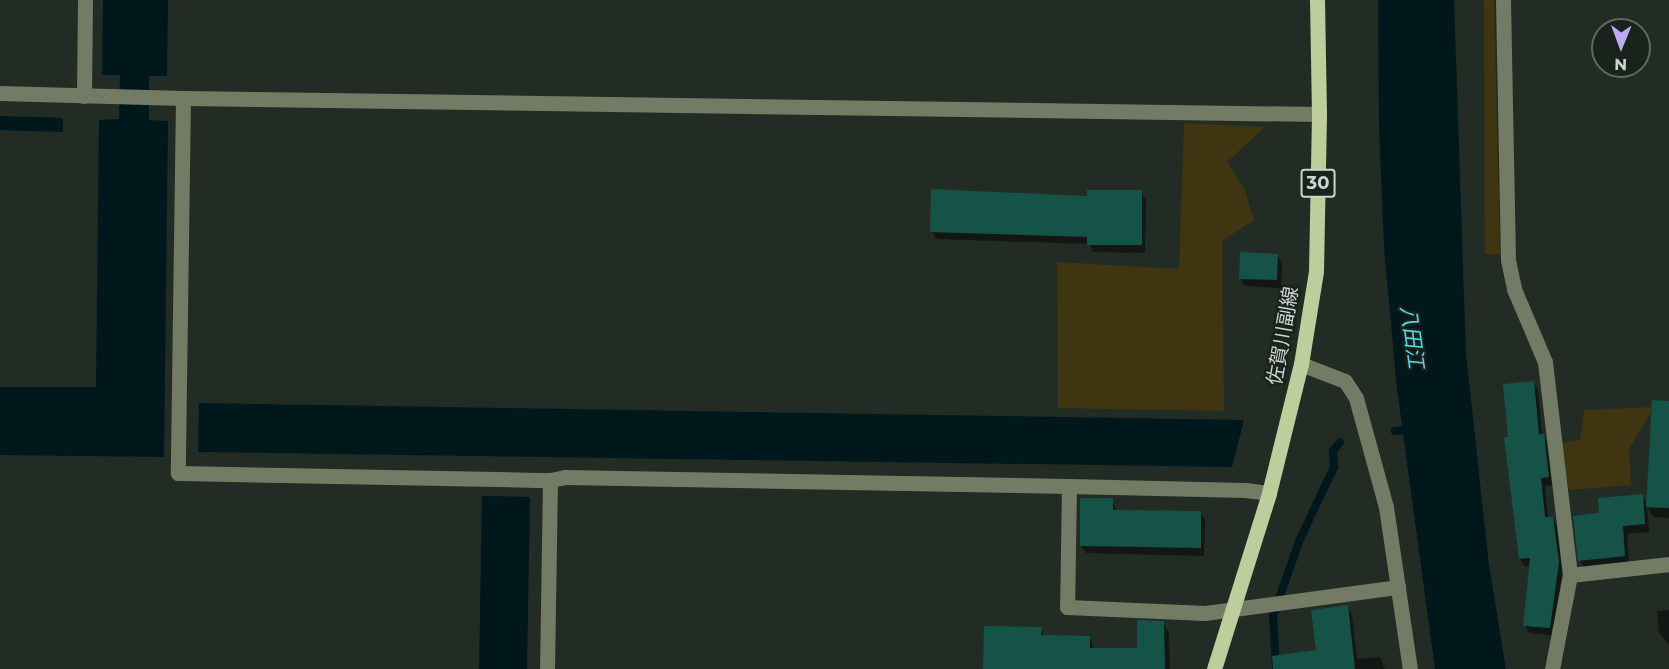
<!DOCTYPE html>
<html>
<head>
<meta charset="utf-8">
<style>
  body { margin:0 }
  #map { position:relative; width:1669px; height:669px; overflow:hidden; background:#222c24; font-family:Montserrat,"Noto Sans JP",sans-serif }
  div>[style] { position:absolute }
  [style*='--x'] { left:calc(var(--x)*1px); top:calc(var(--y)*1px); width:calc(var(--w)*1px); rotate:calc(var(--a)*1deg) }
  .green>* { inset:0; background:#3f3511 }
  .water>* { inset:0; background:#00171b }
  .shadow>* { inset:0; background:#0007 }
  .stream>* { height:8px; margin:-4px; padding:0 4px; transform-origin:4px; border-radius:4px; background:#00171b }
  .building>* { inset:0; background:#155349 }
  .minor>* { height:15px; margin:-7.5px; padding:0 7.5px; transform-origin:7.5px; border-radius:7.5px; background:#737b64 }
  .major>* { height:15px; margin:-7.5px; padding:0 7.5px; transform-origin:7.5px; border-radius:7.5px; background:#bdce9d }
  span { translate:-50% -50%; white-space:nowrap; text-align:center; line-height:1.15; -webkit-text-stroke:4.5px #19221b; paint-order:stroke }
  .shield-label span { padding:2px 4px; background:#19221b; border:2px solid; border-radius:4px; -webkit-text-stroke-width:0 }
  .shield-label { font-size:18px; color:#ced4cf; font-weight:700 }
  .street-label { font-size:20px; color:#ced4cf }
  .water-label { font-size:21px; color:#59d2e4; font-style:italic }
  .north { position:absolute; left:1591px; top:18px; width:60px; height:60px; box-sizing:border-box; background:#19221b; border:2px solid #616963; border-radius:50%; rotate:181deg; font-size:16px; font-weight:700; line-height:24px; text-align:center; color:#ced4cf }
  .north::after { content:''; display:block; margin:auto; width:21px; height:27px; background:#bcaaf6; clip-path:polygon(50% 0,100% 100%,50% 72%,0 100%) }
</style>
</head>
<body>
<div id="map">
  <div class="green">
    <i style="clip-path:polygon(1484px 0,1494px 0,1500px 254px,1485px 254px)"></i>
    <i style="clip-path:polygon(1184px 123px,1265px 127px,1227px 162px,1245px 190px,1254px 220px,1222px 241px,1224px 411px,1058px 408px,1057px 262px,1179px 269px)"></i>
    <i style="clip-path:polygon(1654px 407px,1629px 449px,1631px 485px,1569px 490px,1561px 443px,1580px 440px,1584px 410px)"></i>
  </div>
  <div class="water">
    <i style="clip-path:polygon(103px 0,168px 0,167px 76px,149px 76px,149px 120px,168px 121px,164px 457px,0 455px,0 387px,96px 387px,99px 120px,119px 119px,120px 75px,102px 75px)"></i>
    <i style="clip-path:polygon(1378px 0,1454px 0,1466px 354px,1489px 565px,1506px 669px,1435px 669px,1397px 389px,1384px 248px,1379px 127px)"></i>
    <i style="clip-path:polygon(0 116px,63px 118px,63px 132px,0 130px)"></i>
    <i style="clip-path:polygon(199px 403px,1244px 420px,1232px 467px,198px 452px)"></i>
    <i style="clip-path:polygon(482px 496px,530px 497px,527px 669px,479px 669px)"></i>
  </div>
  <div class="shadow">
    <i style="clip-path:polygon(1141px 192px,1146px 200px,1145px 253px,1093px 252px,1089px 244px,936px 239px,932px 231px,1089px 197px)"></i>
    <i style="clip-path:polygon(1277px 255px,1282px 263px,1281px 288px,1245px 286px,1240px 278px)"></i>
    <i style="clip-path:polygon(1533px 382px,1538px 390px,1542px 435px,1547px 443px,1552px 485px,1545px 486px,1548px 519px,1553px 518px,1557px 526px,1562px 572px,1554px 636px,1529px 633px,1525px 625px,1531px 566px,1525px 567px,1520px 559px,1506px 439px,1509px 438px)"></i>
    <i style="clip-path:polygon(1669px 441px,1669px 518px,1653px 517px,1647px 505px,1649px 532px,1627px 534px,1629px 563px,1584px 568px,1580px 560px,1601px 514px,1642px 496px,1648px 506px)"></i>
    <i style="clip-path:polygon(1112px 500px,1117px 512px,1200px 512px,1205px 520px,1204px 556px,1086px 553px,1081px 545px)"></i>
    <i style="clip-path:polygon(1348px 607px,1352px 615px,1357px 659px,1380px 657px,1385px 669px,1302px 669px)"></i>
    <i style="clip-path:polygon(1669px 610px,1669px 645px,1659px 633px,1657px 611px)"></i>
    <i style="clip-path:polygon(1163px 622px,1169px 633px,1170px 669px,985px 669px,1041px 629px,1045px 637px,1089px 637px,1095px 650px,1139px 649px)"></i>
  </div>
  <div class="stream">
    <i style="--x:1395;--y:431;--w:18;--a:-6"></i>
    <i style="--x:1276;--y:669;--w:53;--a:-93.2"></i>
    <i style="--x:1273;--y:616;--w:82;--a:-70.7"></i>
    <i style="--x:1300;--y:539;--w:80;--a:-64.7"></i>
    <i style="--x:1334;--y:467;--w:16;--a:-94"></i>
    <i style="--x:1333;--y:451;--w:11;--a:-52"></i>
  </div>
  <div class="building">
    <i style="clip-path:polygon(931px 189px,1087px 196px,1087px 190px,1142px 190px,1142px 245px,1087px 245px,1087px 237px,930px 232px)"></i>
    <i style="clip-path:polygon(1240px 252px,1278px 254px,1277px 280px,1239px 279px)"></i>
    <i style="clip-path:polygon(1534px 381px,1539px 434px,1544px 434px,1549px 477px,1541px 478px,1545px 517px,1553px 517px,1559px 562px,1550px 628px,1523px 626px,1530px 558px,1519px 559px,1504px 437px,1508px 437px,1503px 384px)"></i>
    <i style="clip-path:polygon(1652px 400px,1669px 401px,1669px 508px,1646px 507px)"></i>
    <i style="clip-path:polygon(1643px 494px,1645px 524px,1623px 526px,1625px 556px,1578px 561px,1573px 516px,1599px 513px,1598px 498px)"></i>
    <i style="clip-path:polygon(1080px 498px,1113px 498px,1113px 510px,1201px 511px,1201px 548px,1080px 546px)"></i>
    <i style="clip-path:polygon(1348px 605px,1355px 669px,1273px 669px,1272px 656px,1316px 650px,1311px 610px)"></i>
    <i style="clip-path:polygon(1137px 620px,1164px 621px,1165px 669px,983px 669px,984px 626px,1042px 627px,1041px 635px,1090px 636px,1090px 648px,1137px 648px)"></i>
  </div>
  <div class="minor">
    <i style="--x:1503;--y:0;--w:260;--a:88.9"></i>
    <i style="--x:1508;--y:260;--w:30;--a:78"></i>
    <i style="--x:1514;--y:289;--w:79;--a:67"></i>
    <i style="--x:1545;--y:362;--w:214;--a:83.3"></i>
    <i style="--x:1570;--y:575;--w:96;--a:100.8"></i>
    <i style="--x:0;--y:93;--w:183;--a:1.6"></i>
    <i style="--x:183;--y:98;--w:1136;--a:0.81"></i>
    <i style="--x:84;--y:96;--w:96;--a:-89.4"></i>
    <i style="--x:183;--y:98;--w:375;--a:90.8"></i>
    <i style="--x:178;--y:473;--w:372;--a:1.1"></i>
    <i style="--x:550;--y:480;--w:189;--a:90.9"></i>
    <i style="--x:1301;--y:364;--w:47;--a:21.1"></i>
    <i style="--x:1345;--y:381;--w:20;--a:57"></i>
    <i style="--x:1356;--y:398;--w:113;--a:74.6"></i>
    <i style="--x:1386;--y:507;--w:164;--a:81.6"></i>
    <i style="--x:550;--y:480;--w:15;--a:-11"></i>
    <i style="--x:565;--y:477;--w:504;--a:1.02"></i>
    <i style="--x:1069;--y:486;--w:176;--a:1.3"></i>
    <i style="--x:1245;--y:490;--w:24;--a:7"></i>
    <i style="--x:1069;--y:486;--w:121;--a:90.9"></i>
    <i style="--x:1067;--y:607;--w:138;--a:2.5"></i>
    <i style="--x:1205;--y:613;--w:195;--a:-7.7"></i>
    <i style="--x:1570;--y:575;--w:100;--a:-6.3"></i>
  </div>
  <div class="major">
    <i style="--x:1214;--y:669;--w:184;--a:-72.6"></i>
    <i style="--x:1269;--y:493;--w:133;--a:-76.1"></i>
    <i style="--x:1301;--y:364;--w:94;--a:-80.8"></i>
    <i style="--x:1316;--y:271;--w:157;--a:-88.9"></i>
    <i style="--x:1319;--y:114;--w:114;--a:-91"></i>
  </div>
  <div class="shield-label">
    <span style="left:1318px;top:183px">30</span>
  </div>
  <div class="street-label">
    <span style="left:1283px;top:336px;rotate:-80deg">佐賀川副線</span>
  </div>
  <div class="water-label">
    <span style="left:1412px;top:337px;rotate:82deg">八田江</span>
  </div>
  <div class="north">N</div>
</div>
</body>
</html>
